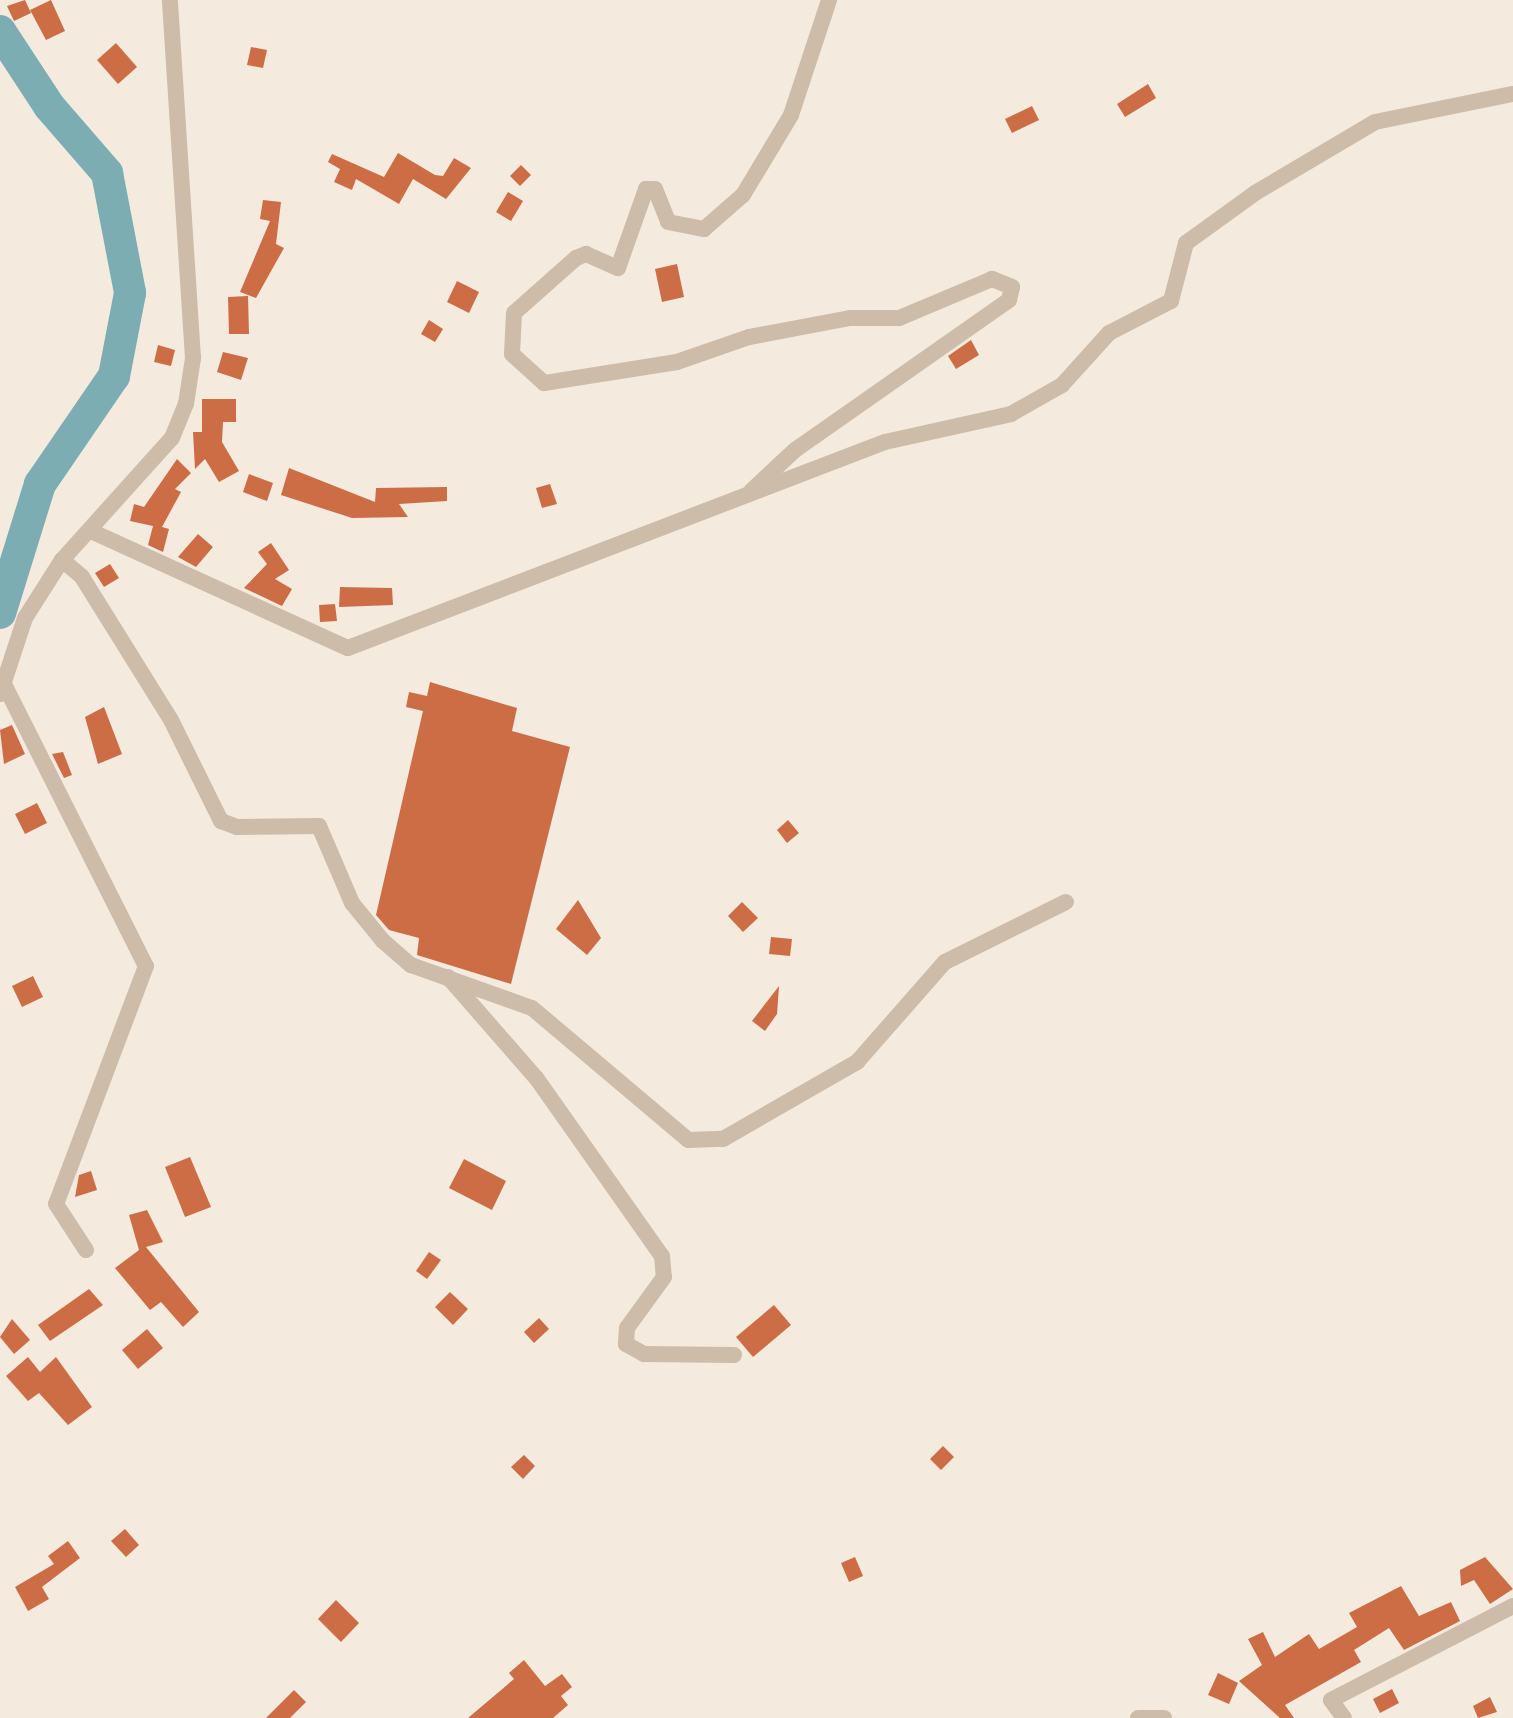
<!DOCTYPE html>
<html>
<head>
<meta charset="utf-8">
<style>
  body { margin:0 }
  #map { position:relative; width:1513px; height:1718px; overflow:hidden; background:#f4ebde; font-family:"Open Sans",sans-serif }
  div>[style] { position:absolute }
  [style*='--x'] { left:calc(var(--x)*1px); top:calc(var(--y)*1px); width:calc(var(--w)*1px); rotate:calc(var(--a)*1deg) }
  .river>* { height:32px; margin:-16px; padding:0 16px; transform-origin:16px; border-radius:16px; background:#7cadb3 }
  .building>* { inset:0; background:#cc6d45 }
  .minor>* { height:16px; margin:-8px; padding:0 8px; transform-origin:8px; border-radius:8px; background:#cdbca9 }
  span { translate:-50% -50%; white-space:nowrap; text-align:center; line-height:1.15; -webkit-text-stroke:6px #fbf5eb; paint-order:stroke }
</style>
</head>
<body>
<div id="map">
  <div class="river">
    <i style="--x:0;--y:31;--w:90;--a:56.8"></i>
    <i style="--x:49;--y:106;--w:89;--a:49.1"></i>
    <i style="--x:107;--y:173;--w:122;--a:79.1"></i>
    <i style="--x:130;--y:293;--w:85;--a:100.9"></i>
    <i style="--x:114;--y:376;--w:131;--a:124.4"></i>
    <i style="--x:40;--y:484;--w:135;--a:107.2"></i>
  </div>
  <div class="building">
    <i style="clip-path:polygon(25px 0,31px 13px,14px 21px,7px 6px)"></i>
    <i style="clip-path:polygon(51px 0,65px 31px,46px 40px,30px 10px)"></i>
    <i style="clip-path:polygon(116px 43px,137px 67px,118px 84px,97px 60px)"></i>
    <i style="clip-path:polygon(251px 47px,267px 50px,263px 68px,247px 65px)"></i>
    <i style="clip-path:polygon(1148px 84px,1156px 98px,1125px 117px,1117px 104px)"></i>
    <i style="clip-path:polygon(1032px 106px,1039px 120px,1012px 133px,1005px 119px)"></i>
    <i style="clip-path:polygon(398px 153px,435px 175px,443px 176px,454px 158px,471px 168px,446px 199px,413px 179px,399px 204px,356px 179px,352px 190px,334px 182px,340px 169px,328px 162px,332px 154px,384px 177px)"></i>
    <i style="clip-path:polygon(521px 165px,531px 175px,520px 186px,510px 176px)"></i>
    <i style="clip-path:polygon(508px 192px,523px 201px,511px 221px,496px 212px)"></i>
    <i style="clip-path:polygon(263px 200px,281px 202px,276px 244px,284px 248px,256px 298px,240px 292px,270px 221px,260px 219px)"></i>
    <i style="clip-path:polygon(677px 264px,684px 297px,662px 302px,655px 269px)"></i>
    <i style="clip-path:polygon(457px 281px,479px 292px,469px 313px,447px 302px)"></i>
    <i style="clip-path:polygon(248px 296px,249px 334px,229px 334px,228px 297px)"></i>
    <i style="clip-path:polygon(429px 320px,443px 329px,435px 342px,421px 334px)"></i>
    <i style="clip-path:polygon(971px 340px,979px 355px,956px 369px,948px 356px)"></i>
    <i style="clip-path:polygon(158px 345px,175px 350px,171px 366px,154px 362px)"></i>
    <i style="clip-path:polygon(223px 352px,248px 358px,241px 380px,217px 372px)"></i>
    <i style="clip-path:polygon(202px 399px,236px 399px,236px 422px,223px 422px,222px 442px,239px 471px,219px 482px,205px 459px,195px 469px,193px 432px,202px 432px)"></i>
    <i style="clip-path:polygon(177px 459px,191px 473px,175px 489px,181px 492px,162px 527px,169px 529px,163px 552px,148px 545px,153px 526px,130px 521px,134px 504px,144px 507px)"></i>
    <i style="clip-path:polygon(289px 468px,375px 502px,376px 488px,447px 487px,447px 501px,399px 504px,408px 517px,352px 518px,281px 495px)"></i>
    <i style="clip-path:polygon(249px 474px,273px 483px,267px 501px,243px 492px)"></i>
    <i style="clip-path:polygon(550px 484px,557px 504px,542px 508px,536px 488px)"></i>
    <i style="clip-path:polygon(198px 534px,213px 547px,196px 567px,178px 557px)"></i>
    <i style="clip-path:polygon(271px 543px,289px 570px,275px 579px,292px 589px,282px 606px,244px 588px,267px 564px,258px 552px)"></i>
    <i style="clip-path:polygon(110px 564px,119px 578px,104px 587px,95px 573px)"></i>
    <i style="clip-path:polygon(340px 587px,392px 588px,393px 605px,339px 607px)"></i>
    <i style="clip-path:polygon(335px 604px,337px 621px,320px 622px,319px 605px)"></i>
    <i style="clip-path:polygon(430px 682px,517px 708px,512px 731px,570px 747px,511px 984px,417px 955px,419px 938px,389px 930px,376px 915px,423px 711px,406px 707px,409px 692px,427px 696px)"></i>
    <i style="clip-path:polygon(104px 707px,122px 754px,98px 764px,85px 717px)"></i>
    <i style="clip-path:polygon(12px 725px,25px 754px,4px 764px,0 730px)"></i>
    <i style="clip-path:polygon(63px 752px,72px 775px,64px 778px,52px 754px)"></i>
    <i style="clip-path:polygon(37px 803px,47px 823px,25px 834px,15px 814px)"></i>
    <i style="clip-path:polygon(788px 820px,799px 833px,787px 843px,777px 830px)"></i>
    <i style="clip-path:polygon(578px 900px,601px 938px,587px 955px,556px 929px)"></i>
    <i style="clip-path:polygon(742px 902px,758px 918px,743px 932px,728px 916px)"></i>
    <i style="clip-path:polygon(771px 937px,792px 939px,790px 956px,769px 954px)"></i>
    <i style="clip-path:polygon(33px 976px,43px 997px,22px 1007px,12px 986px)"></i>
    <i style="clip-path:polygon(779px 986px,777px 1014px,765px 1031px,752px 1021px)"></i>
    <i style="clip-path:polygon(190px 1157px,211px 1207px,185px 1217px,165px 1167px)"></i>
    <i style="clip-path:polygon(464px 1159px,506px 1181px,492px 1210px,449px 1188px)"></i>
    <i style="clip-path:polygon(91px 1171px,97px 1190px,75px 1197px,79px 1175px)"></i>
    <i style="clip-path:polygon(147px 1210px,163px 1242px,146px 1247px,199px 1312px,183px 1327px,161px 1302px,150px 1310px,115px 1268px,139px 1250px,129px 1215px)"></i>
    <i style="clip-path:polygon(429px 1252px,441px 1260px,427px 1279px,416px 1271px)"></i>
    <i style="clip-path:polygon(89px 1289px,103px 1305px,50px 1341px,38px 1325px)"></i>
    <i style="clip-path:polygon(450px 1292px,468px 1309px,453px 1325px,435px 1307px)"></i>
    <i style="clip-path:polygon(774px 1305px,791px 1325px,753px 1357px,736px 1337px)"></i>
    <i style="clip-path:polygon(539px 1318px,549px 1329px,534px 1343px,524px 1332px)"></i>
    <i style="clip-path:polygon(12px 1319px,30px 1340px,14px 1354px,0 1337px)"></i>
    <i style="clip-path:polygon(147px 1329px,163px 1348px,138px 1369px,122px 1350px)"></i>
    <i style="clip-path:polygon(28px 1357px,40px 1372px,56px 1357px,92px 1407px,68px 1425px,39px 1393px,28px 1401px,6px 1376px)"></i>
    <i style="clip-path:polygon(943px 1446px,954px 1457px,941px 1470px,930px 1459px)"></i>
    <i style="clip-path:polygon(524px 1455px,535px 1466px,523px 1479px,511px 1467px)"></i>
    <i style="clip-path:polygon(125px 1529px,139px 1545px,126px 1557px,111px 1541px)"></i>
    <i style="clip-path:polygon(68px 1541px,80px 1558px,42px 1587px,49px 1599px,28px 1611px,15px 1587px,54px 1564px,48px 1556px)"></i>
    <i style="clip-path:polygon(855px 1557px,863px 1576px,849px 1582px,841px 1563px)"></i>
    <i style="clip-path:polygon(1485px 1557px,1513px 1589px,1490px 1604px,1474px 1580px,1461px 1586px,1460px 1570px)"></i>
    <i style="clip-path:polygon(1401px 1586px,1419px 1616px,1451px 1602px,1460px 1621px,1404px 1650px,1389px 1628px,1354px 1650px,1361px 1662px,1285px 1705px,1294px 1718px,1280px 1718px,1239px 1681px,1262px 1665px,1248px 1639px,1263px 1632px,1275px 1657px,1309px 1634px,1319px 1649px,1357px 1627px,1349px 1613px)"></i>
    <i style="clip-path:polygon(336px 1600px,359px 1623px,341px 1642px,318px 1619px)"></i>
    <i style="clip-path:polygon(524px 1660px,545px 1686px,562px 1674px,572px 1687px,561px 1696px,568px 1705px,553px 1718px,468px 1718px,514px 1679px,509px 1673px)"></i>
    <i style="clip-path:polygon(1218px 1673px,1238px 1683px,1229px 1704px,1208px 1695px)"></i>
    <i style="clip-path:polygon(1392px 1689px,1399px 1703px,1380px 1713px,1373px 1699px)"></i>
    <i style="clip-path:polygon(294px 1690px,306px 1702px,290px 1718px,266px 1718px)"></i>
    <i style="clip-path:polygon(1490px 1697px,1497px 1712px,1478px 1718px,1473px 1706px)"></i>
  </div>
  <div class="minor">
    <i style="--x:751;--y:491;--w:60;--a:-43"></i>
    <i style="--x:795;--y:450;--w:261;--a:-35"></i>
    <i style="--x:1009;--y:300;--w:13;--a:-77"></i>
    <i style="--x:1012;--y:287;--w:22;--a:-158"></i>
    <i style="--x:992;--y:279;--w:101;--a:157.2"></i>
    <i style="--x:899;--y:318;--w:49;--a:180"></i>
    <i style="--x:850;--y:318;--w:103;--a:169.3"></i>
    <i style="--x:749;--y:337;--w:76;--a:160.9"></i>
    <i style="--x:677;--y:362;--w:135;--a:171"></i>
    <i style="--x:544;--y:383;--w:43;--a:-137.8"></i>
    <i style="--x:512;--y:354;--w:41;--a:-87.2"></i>
    <i style="--x:514;--y:313;--w:83;--a:-41.6"></i>
    <i style="--x:576;--y:258;--w:11;--a:-22"></i>
    <i style="--x:586;--y:254;--w:35;--a:24"></i>
    <i style="--x:618;--y:268;--w:84;--a:-70.5"></i>
    <i style="--x:646;--y:189;--w:9;--a:0"></i>
    <i style="--x:655;--y:189;--w:35;--a:68"></i>
    <i style="--x:668;--y:222;--w:37;--a:11"></i>
    <i style="--x:704;--y:229;--w:52;--a:-41.1"></i>
    <i style="--x:743;--y:195;--w:93;--a:-59"></i>
    <i style="--x:791;--y:115;--w:121;--a:-71.7"></i>
    <i style="--x:93;--y:532;--w:280;--a:24.5"></i>
    <i style="--x:348;--y:648;--w:575;--a:-20.99"></i>
    <i style="--x:885;--y:442;--w:129;--a:-12.5"></i>
    <i style="--x:1011;--y:414;--w:59;--a:-29.6"></i>
    <i style="--x:1062;--y:385;--w:70;--a:-47.9"></i>
    <i style="--x:1109;--y:333;--w:70;--a:-27.3"></i>
    <i style="--x:1171;--y:301;--w:60;--a:-75.5"></i>
    <i style="--x:1186;--y:243;--w:85;--a:-35.9"></i>
    <i style="--x:1255;--y:193;--w:139;--a:-30.6"></i>
    <i style="--x:1375;--y:122;--w:141;--a:-11.5"></i>
    <i style="--x:62;--y:560;--w:26;--a:40"></i>
    <i style="--x:82;--y:577;--w:168;--a:58.1"></i>
    <i style="--x:171;--y:720;--w:113;--a:63.7"></i>
    <i style="--x:221;--y:821;--w:17;--a:21"></i>
    <i style="--x:237;--y:827;--w:82;--a:-0.7"></i>
    <i style="--x:319;--y:826;--w:84;--a:66.8"></i>
    <i style="--x:352;--y:903;--w:49;--a:50.8"></i>
    <i style="--x:383;--y:941;--w:37;--a:41"></i>
    <i style="--x:411;--y:965;--w:128;--a:19.6"></i>
    <i style="--x:532;--y:1008;--w:204;--a:40.2"></i>
    <i style="--x:688;--y:1140;--w:35;--a:-2"></i>
    <i style="--x:723;--y:1139;--w:155;--a:-29.9"></i>
    <i style="--x:857;--y:1062;--w:133;--a:-48.7"></i>
    <i style="--x:945;--y:962;--w:135;--a:-26.4"></i>
    <i style="--x:5;--y:686;--w:313;--a:63.3"></i>
    <i style="--x:146;--y:966;--w:254;--a:110.7"></i>
    <i style="--x:56;--y:1204;--w:55;--a:56.9"></i>
    <i style="--x:0;--y:694;--w:80;--a:-71.8"></i>
    <i style="--x:25;--y:618;--w:69;--a:-57.5"></i>
    <i style="--x:62;--y:560;--w:164;--a:-48"></i>
    <i style="--x:172;--y:438;--w:37;--a:-68"></i>
    <i style="--x:186;--y:404;--w:47;--a:-81.3"></i>
    <i style="--x:193;--y:358;--w:359;--a:-93.7"></i>
    <i style="--x:448;--y:977;--w:135;--a:48.9"></i>
    <i style="--x:537;--y:1079;--w:217;--a:54.8"></i>
    <i style="--x:662;--y:1256;--w:21;--a:85"></i>
    <i style="--x:664;--y:1277;--w:63;--a:126"></i>
    <i style="--x:627;--y:1328;--w:16;--a:94"></i>
    <i style="--x:626;--y:1344;--w:21;--a:29"></i>
    <i style="--x:644;--y:1354;--w:90;--a:0.6"></i>
    <i style="--x:1138;--y:1718;--w:26;--a:0"></i>
    <i style="--x:1344;--y:1718;--w:22;--a:-126"></i>
    <i style="--x:1331;--y:1700;--w:205;--a:-27.3"></i>
  </div>
</div>
</body>
</html>
